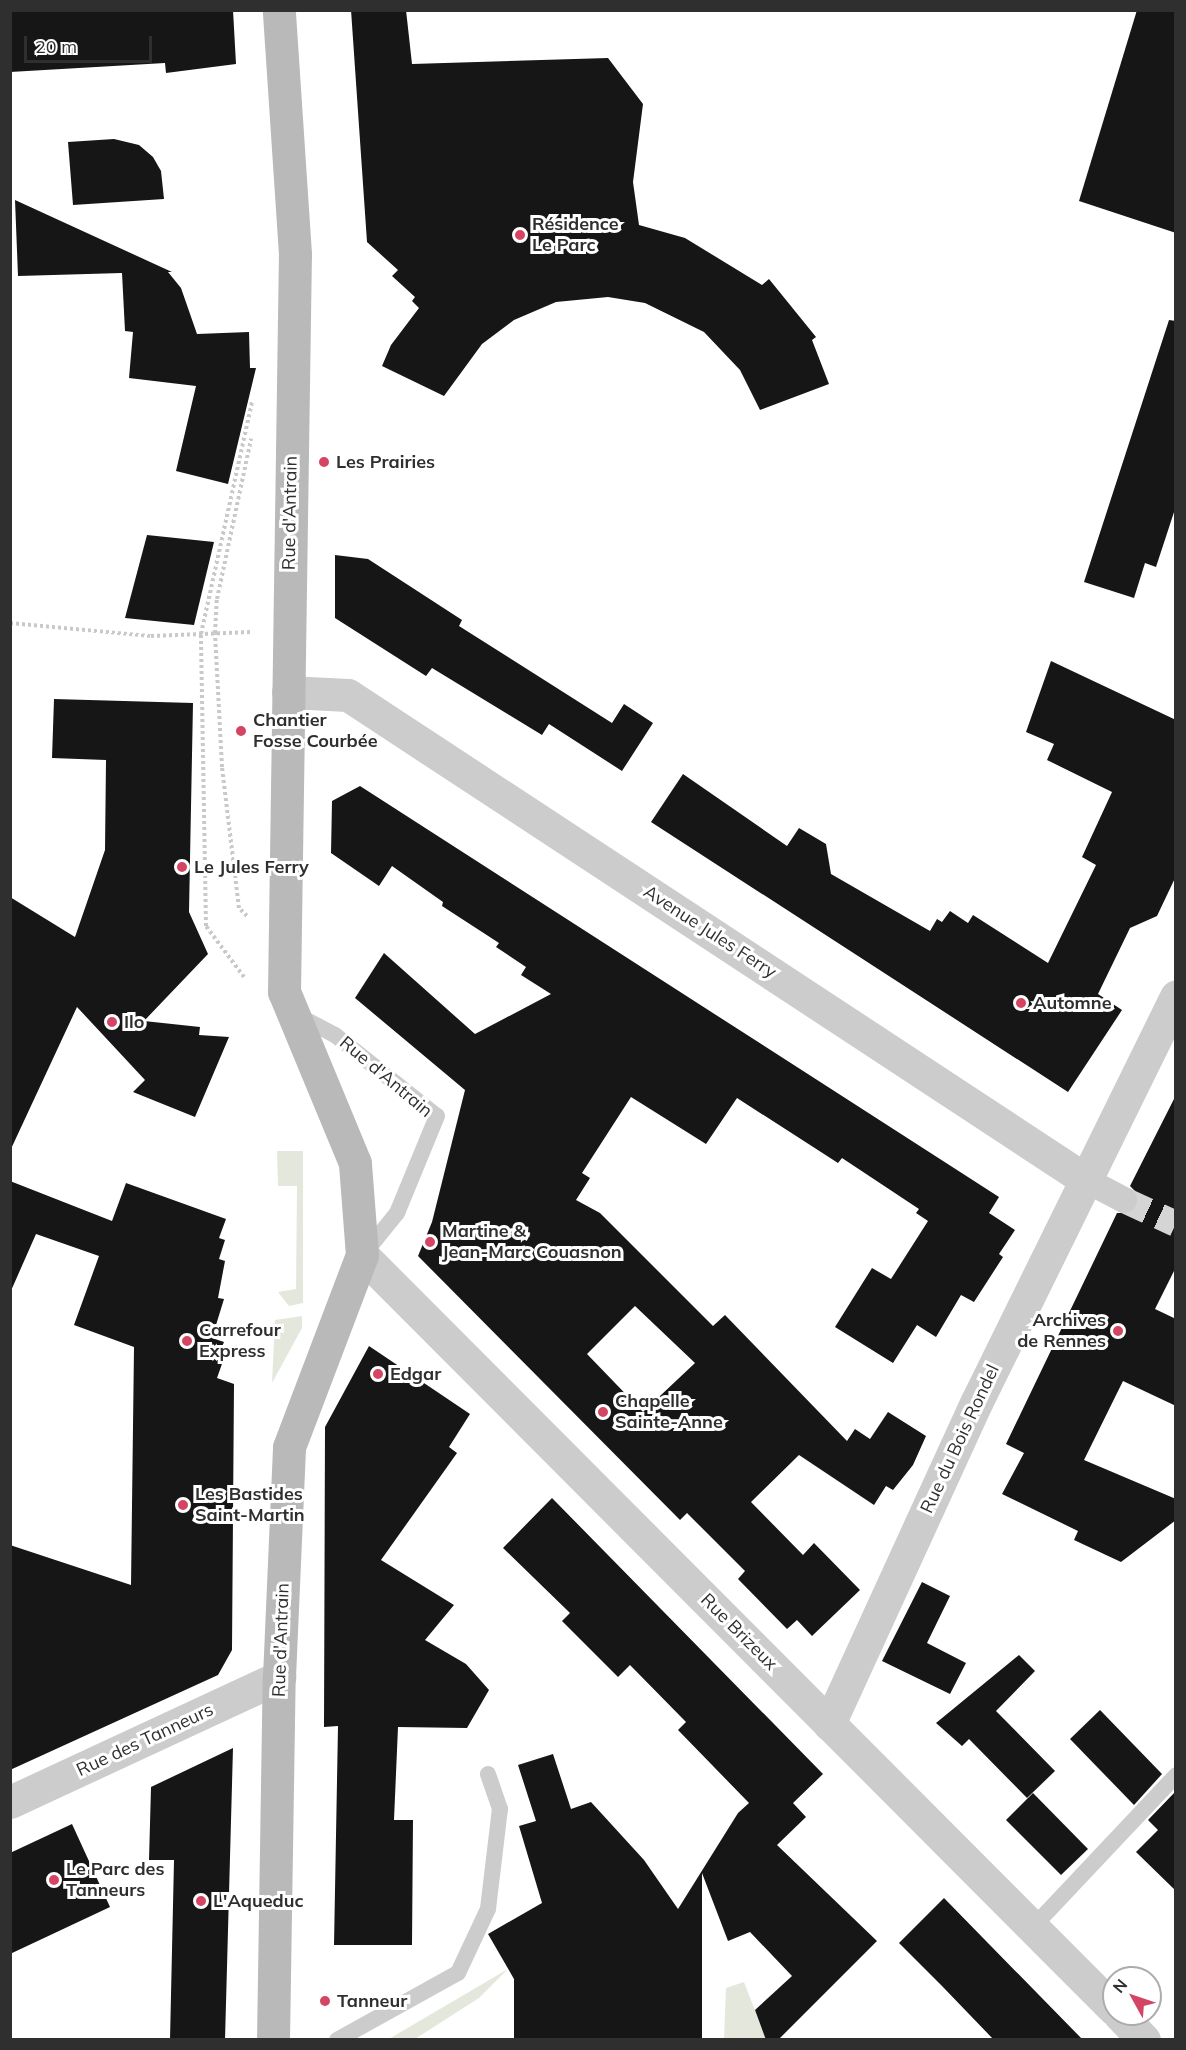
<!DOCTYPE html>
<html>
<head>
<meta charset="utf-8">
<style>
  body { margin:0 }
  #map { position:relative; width:1186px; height:2050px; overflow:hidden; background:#fff; font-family:Mulish,sans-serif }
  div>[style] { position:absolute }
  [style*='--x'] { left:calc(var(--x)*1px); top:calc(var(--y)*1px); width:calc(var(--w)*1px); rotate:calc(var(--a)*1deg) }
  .green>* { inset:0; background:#e4e8dc }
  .building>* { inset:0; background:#161616 }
  .pedestrian-tunnel>* { height:26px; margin-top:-13px; transform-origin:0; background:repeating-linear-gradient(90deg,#d5d5d5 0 26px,transparent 0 39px) }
  .path>* { height:4px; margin-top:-2px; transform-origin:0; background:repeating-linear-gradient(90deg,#c9c9c9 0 3px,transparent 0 6px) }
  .service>* { height:16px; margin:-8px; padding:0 8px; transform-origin:8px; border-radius:8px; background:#ccc }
  .pedestrian>* { height:26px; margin:-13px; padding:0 13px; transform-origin:13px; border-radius:13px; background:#ccc }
  .minor>* { height:33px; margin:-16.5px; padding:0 16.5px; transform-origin:16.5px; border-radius:16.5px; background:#ccc }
  .tertiary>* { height:33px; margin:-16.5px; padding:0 16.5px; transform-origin:16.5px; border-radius:16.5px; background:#ccc }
  .secondary>* { height:33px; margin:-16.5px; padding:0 16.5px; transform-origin:16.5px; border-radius:16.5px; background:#b9b9b9 }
  .dots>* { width:16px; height:16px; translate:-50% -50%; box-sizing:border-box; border:3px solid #fff; border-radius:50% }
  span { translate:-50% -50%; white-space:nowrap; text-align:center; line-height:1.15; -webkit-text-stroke:6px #fff; paint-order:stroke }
  .poi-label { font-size:18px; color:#2f2f2f; font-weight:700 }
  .left { translate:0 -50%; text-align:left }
  .right { translate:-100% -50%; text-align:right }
  .street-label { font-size:18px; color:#2f2f2f }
  .frame { position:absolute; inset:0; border:12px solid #2f2f2f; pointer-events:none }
  .north { position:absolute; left:1102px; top:1966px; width:60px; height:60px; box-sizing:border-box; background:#fff; border:2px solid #acacac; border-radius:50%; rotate:310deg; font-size:16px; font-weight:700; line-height:24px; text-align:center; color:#2f2f2f }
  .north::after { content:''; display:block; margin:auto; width:21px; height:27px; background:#d44463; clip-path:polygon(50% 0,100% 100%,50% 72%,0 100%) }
  .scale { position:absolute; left:24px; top:36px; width:128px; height:27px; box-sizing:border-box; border:3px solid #2f2f2f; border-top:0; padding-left:8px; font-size:18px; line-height:21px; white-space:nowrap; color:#2f2f2f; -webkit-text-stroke:4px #fff; paint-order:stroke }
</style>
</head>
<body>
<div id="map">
  <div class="green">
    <i style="clip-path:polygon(277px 1151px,303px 1151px,303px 1303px,289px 1306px,278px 1292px,296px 1289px,297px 1186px,278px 1186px)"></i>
    <i style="clip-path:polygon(302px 1316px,302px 1328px,272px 1383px,275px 1320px)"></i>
    <i style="clip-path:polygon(508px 1969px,479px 1998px,415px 2039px,387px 2040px)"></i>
    <i style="clip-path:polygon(744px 1982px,766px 2039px,724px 2040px,726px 1988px)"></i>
  </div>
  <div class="building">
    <i style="clip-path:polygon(10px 10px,233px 10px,236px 64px,166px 73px,165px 63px,10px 72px)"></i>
    <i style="clip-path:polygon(351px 10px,406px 10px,412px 64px,608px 58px,643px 104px,633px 182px,639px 225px,685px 238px,762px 285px,769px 279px,816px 337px,812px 340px,829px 384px,760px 410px,740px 370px,704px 332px,645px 303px,608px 297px,556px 302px,514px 320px,482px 344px,444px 396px,382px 366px,391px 345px,419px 308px,412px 301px,415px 297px,392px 276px,398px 270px,367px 242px)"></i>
    <i style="clip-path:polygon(1137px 10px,1176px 10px,1176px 233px,1079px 201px)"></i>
    <i style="clip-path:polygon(114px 139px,139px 145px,153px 157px,161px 171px,164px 199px,73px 205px,68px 142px)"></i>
    <i style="clip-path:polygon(15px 200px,172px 272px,168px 272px,181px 288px,197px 334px,249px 332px,250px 368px,256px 368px,228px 484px,176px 471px,196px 386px,129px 378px,133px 332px,125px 331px,122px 273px,18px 276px)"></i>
    <i style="clip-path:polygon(1169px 320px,1176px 321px,1176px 506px,1156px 567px,1145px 563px,1134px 598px,1084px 582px)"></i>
    <i style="clip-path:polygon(147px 535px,214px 542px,194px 625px,125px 618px)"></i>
    <i style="clip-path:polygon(335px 555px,368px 559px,462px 620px,459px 626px,612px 723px,624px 704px,653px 723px,622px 771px,549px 724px,542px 735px,432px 668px,426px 676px,335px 618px)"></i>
    <i style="clip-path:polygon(1051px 661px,1176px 720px,1176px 876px,1157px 916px,1130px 928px,1098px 994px,1122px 1010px,1068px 1092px,651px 822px,683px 774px,787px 846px,799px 828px,826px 844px,831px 874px,930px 931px,937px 919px,942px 922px,950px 911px,968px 923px,973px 915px,1048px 963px,1096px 865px,1082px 857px,1112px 792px,1047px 760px,1054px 744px,1026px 732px)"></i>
    <i style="clip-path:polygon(54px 699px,193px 703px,189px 912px,208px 954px,144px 1021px,200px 1027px,199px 1035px,229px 1037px,195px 1117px,133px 1092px,145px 1080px,77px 1007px,10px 1151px,10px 897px,75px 937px,105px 850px,106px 760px,52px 758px)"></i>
    <i style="clip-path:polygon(evenodd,360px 786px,999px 1197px,989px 1213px,1015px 1230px,999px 1254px,1003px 1257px,974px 1302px,961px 1295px,936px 1337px,917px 1325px,893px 1363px,835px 1327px,872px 1268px,891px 1279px,928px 1221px,916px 1213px,919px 1209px,842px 1158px,838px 1163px,737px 1098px,706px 1144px,631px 1097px,582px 1173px,590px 1178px,576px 1200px,600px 1213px,713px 1326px,725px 1315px,847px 1441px,855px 1429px,870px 1439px,888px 1412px,926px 1436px,913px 1465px,893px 1490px,886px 1486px,874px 1505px,799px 1455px,751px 1502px,803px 1555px,814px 1543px,860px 1590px,812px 1636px,797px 1620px,787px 1629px,738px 1579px,745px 1571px,687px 1513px,680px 1520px,418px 1256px,432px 1222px,465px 1090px,355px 998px,384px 953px,475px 1034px,551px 994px,521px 975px,526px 967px,496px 947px,499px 943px,442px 906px,443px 902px,392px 866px,379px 886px,331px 853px,332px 801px,360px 786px,635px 1306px,695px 1363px,643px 1412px,587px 1354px,635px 1306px)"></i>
    <i style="clip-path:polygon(1176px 1095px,1176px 1267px,1155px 1309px,1176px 1319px,1176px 1406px,1123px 1381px,1084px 1460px,1176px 1499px,1176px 1520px,1121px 1562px,1074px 1540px,1078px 1531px,1002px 1494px,1024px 1453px,1006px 1444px,1117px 1213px,1131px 1213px,1137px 1206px,1137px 1193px,1130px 1186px)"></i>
    <i style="clip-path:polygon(10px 1181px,112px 1221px,126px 1183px,226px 1219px,219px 1238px,225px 1240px,219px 1259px,225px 1261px,218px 1298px,224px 1299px,212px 1338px,224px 1342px,217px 1359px,223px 1361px,217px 1378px,234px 1384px,232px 1650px,218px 1675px,10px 1770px,10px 1545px,131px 1585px,134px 1347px,74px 1325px,99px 1256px,36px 1234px,10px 1293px)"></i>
    <i style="clip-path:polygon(369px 1346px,470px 1414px,449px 1447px,457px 1453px,381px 1560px,454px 1605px,425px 1640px,466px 1664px,489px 1690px,467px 1728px,398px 1727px,394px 1820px,413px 1820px,412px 1945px,334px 1945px,338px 1726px,324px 1727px,325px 1427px)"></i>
    <i style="clip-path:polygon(552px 1498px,823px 1774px,793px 1803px,806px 1817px,777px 1845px,877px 1941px,778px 2040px,766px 2040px,755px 2010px,792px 1976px,750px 1932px,728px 1941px,702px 1873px,702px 2040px,514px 2040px,514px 1979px,488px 1934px,542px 1903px,519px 1826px,536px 1821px,518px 1765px,553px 1754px,571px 1809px,591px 1802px,644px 1860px,678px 1909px,738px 1813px,749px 1803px,678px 1730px,686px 1722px,630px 1665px,618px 1677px,562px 1621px,570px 1613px,503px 1548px)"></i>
    <i style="clip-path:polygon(922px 1582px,950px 1596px,927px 1643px,966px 1663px,950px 1694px,882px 1661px)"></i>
    <i style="clip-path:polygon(1019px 1655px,1035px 1671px,996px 1711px,1055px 1771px,1027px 1798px,969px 1739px,962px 1746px,936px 1723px)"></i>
    <i style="clip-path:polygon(1100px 1710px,1162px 1774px,1134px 1805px,1070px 1739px)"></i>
    <i style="clip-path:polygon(233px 1748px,225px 2040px,170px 2040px,174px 1860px,149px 1860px,151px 1787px)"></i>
    <i style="clip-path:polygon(1176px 1791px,1176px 1891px,1136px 1852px,1158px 1830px,1148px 1820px)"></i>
    <i style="clip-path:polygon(1033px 1793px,1088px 1849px,1061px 1875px,1006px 1820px)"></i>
    <i style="clip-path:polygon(72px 1824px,110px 1907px,10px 1954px,10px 1853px)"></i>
    <i style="clip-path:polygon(944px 1898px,986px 1941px,1083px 2040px,994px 2040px,942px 1986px,899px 1943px)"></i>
  </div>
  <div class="pedestrian-tunnel">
    <i style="--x:1124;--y:1200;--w:57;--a:24.8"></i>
  </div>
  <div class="path">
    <i style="--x:10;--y:623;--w:142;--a:5.3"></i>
    <i style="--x:151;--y:636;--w:100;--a:-2.3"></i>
    <i style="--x:247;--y:916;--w:11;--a:-135"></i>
    <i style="--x:239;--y:908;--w:142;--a:-96.9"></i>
    <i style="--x:222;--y:767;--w:134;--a:-93"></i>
    <i style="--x:215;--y:633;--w:34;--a:-87"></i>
    <i style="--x:217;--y:599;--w:164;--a:-78"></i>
    <i style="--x:244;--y:977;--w:64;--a:-126.7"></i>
    <i style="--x:206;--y:926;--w:292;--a:-91"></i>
    <i style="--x:201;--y:634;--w:238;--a:-77.6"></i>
  </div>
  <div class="service">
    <i style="--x:297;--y:1015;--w:43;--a:27.8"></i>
    <i style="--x:335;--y:1035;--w:130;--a:38.5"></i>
    <i style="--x:437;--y:1116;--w:105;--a:112.4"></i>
    <i style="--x:397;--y:1213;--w:54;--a:129"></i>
    <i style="--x:1033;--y:1927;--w:209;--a:-46.7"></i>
    <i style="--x:337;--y:2040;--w:138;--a:-29"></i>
    <i style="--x:458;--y:1973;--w:71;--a:-64.9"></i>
    <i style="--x:488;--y:1909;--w:101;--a:-83.2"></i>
    <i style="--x:500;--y:1809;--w:37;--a:-109"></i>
  </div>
  <div class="pedestrian">
    <i style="--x:1086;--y:1180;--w:43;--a:27.8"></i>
  </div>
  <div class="minor">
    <i style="--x:288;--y:692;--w:60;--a:2.9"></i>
    <i style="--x:348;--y:695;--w:883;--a:33.31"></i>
    <i style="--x:829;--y:1724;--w:355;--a:-65.4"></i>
    <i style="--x:977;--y:1401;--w:451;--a:-63.8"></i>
    <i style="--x:10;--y:1802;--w:297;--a:-24.9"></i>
  </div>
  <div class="tertiary">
    <i style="--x:362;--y:1255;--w:1065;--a:45.08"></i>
    <i style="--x:1119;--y:2014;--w:36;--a:46"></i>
  </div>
  <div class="secondary">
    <i style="--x:273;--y:2040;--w:363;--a:-89.1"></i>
    <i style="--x:279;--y:1677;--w:230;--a:-87.5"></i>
    <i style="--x:289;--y:1447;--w:205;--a:-69.2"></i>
    <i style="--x:362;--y:1255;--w:92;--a:-94.4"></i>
    <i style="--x:355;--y:1163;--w:185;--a:-112.5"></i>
    <i style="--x:284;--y:992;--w:738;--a:-89.15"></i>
    <i style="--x:295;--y:254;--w:245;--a:-93.8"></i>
  </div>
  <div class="dots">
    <i style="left:520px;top:235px;background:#d44463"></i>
    <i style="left:324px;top:462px;background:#d44463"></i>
    <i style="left:241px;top:731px;background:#d44463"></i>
    <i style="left:182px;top:867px;background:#d44463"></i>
    <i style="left:1021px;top:1003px;background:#d44463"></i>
    <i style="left:112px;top:1022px;background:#d44463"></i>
    <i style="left:430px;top:1242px;background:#d44463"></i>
    <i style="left:1118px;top:1331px;background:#d44463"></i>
    <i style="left:187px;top:1341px;background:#d44463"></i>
    <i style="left:378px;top:1374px;background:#d44463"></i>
    <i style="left:603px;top:1412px;background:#d44463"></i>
    <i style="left:183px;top:1505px;background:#d44463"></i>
    <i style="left:54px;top:1880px;background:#d44463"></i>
    <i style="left:201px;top:1901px;background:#d44463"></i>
    <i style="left:325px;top:2001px;background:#d44463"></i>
  </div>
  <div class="poi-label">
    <span class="left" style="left:532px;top:235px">Résidence<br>Le Parc</span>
    <span class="left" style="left:336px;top:462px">Les Prairies</span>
    <span class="left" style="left:253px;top:731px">Chantier<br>Fosse Courbée</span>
    <span class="left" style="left:194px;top:867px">Le Jules Ferry</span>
    <span class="left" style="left:1033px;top:1003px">Automne</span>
    <span class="left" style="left:124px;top:1022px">Ilo</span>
    <span class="left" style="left:442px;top:1242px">Martine &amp;<br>Jean-Marc Couasnon</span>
    <span class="right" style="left:1106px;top:1331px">Archives<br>de Rennes</span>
    <span class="left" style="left:199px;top:1341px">Carrefour<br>Express</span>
    <span class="left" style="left:390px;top:1374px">Edgar</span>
    <span class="left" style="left:615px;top:1412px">Chapelle<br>Sainte-Anne</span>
    <span class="left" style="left:195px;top:1505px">Les Bastides<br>Saint-Martin</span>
    <span class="left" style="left:66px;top:1880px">Le Parc des<br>Tanneurs</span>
    <span class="left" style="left:213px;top:1901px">L'Aqueduc</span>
    <span class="left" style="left:337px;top:2001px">Tanneur</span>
  </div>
  <div class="street-label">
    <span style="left:290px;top:513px;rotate:-89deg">Rue d'Antrain</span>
    <span style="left:710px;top:932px;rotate:33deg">Avenue Jules Ferry</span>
    <span style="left:386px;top:1077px;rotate:40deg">Rue d'Antrain</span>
    <span style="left:960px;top:1439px;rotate:-65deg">Rue du Bois Rondel</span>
    <span style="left:739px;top:1632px;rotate:45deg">Rue Brizeux</span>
    <span style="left:281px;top:1640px;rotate:-88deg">Rue d'Antrain</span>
    <span style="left:145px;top:1740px;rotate:-25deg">Rue des Tanneurs</span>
  </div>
  <div class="frame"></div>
  <div class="north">N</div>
  <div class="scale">20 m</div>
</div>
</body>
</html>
